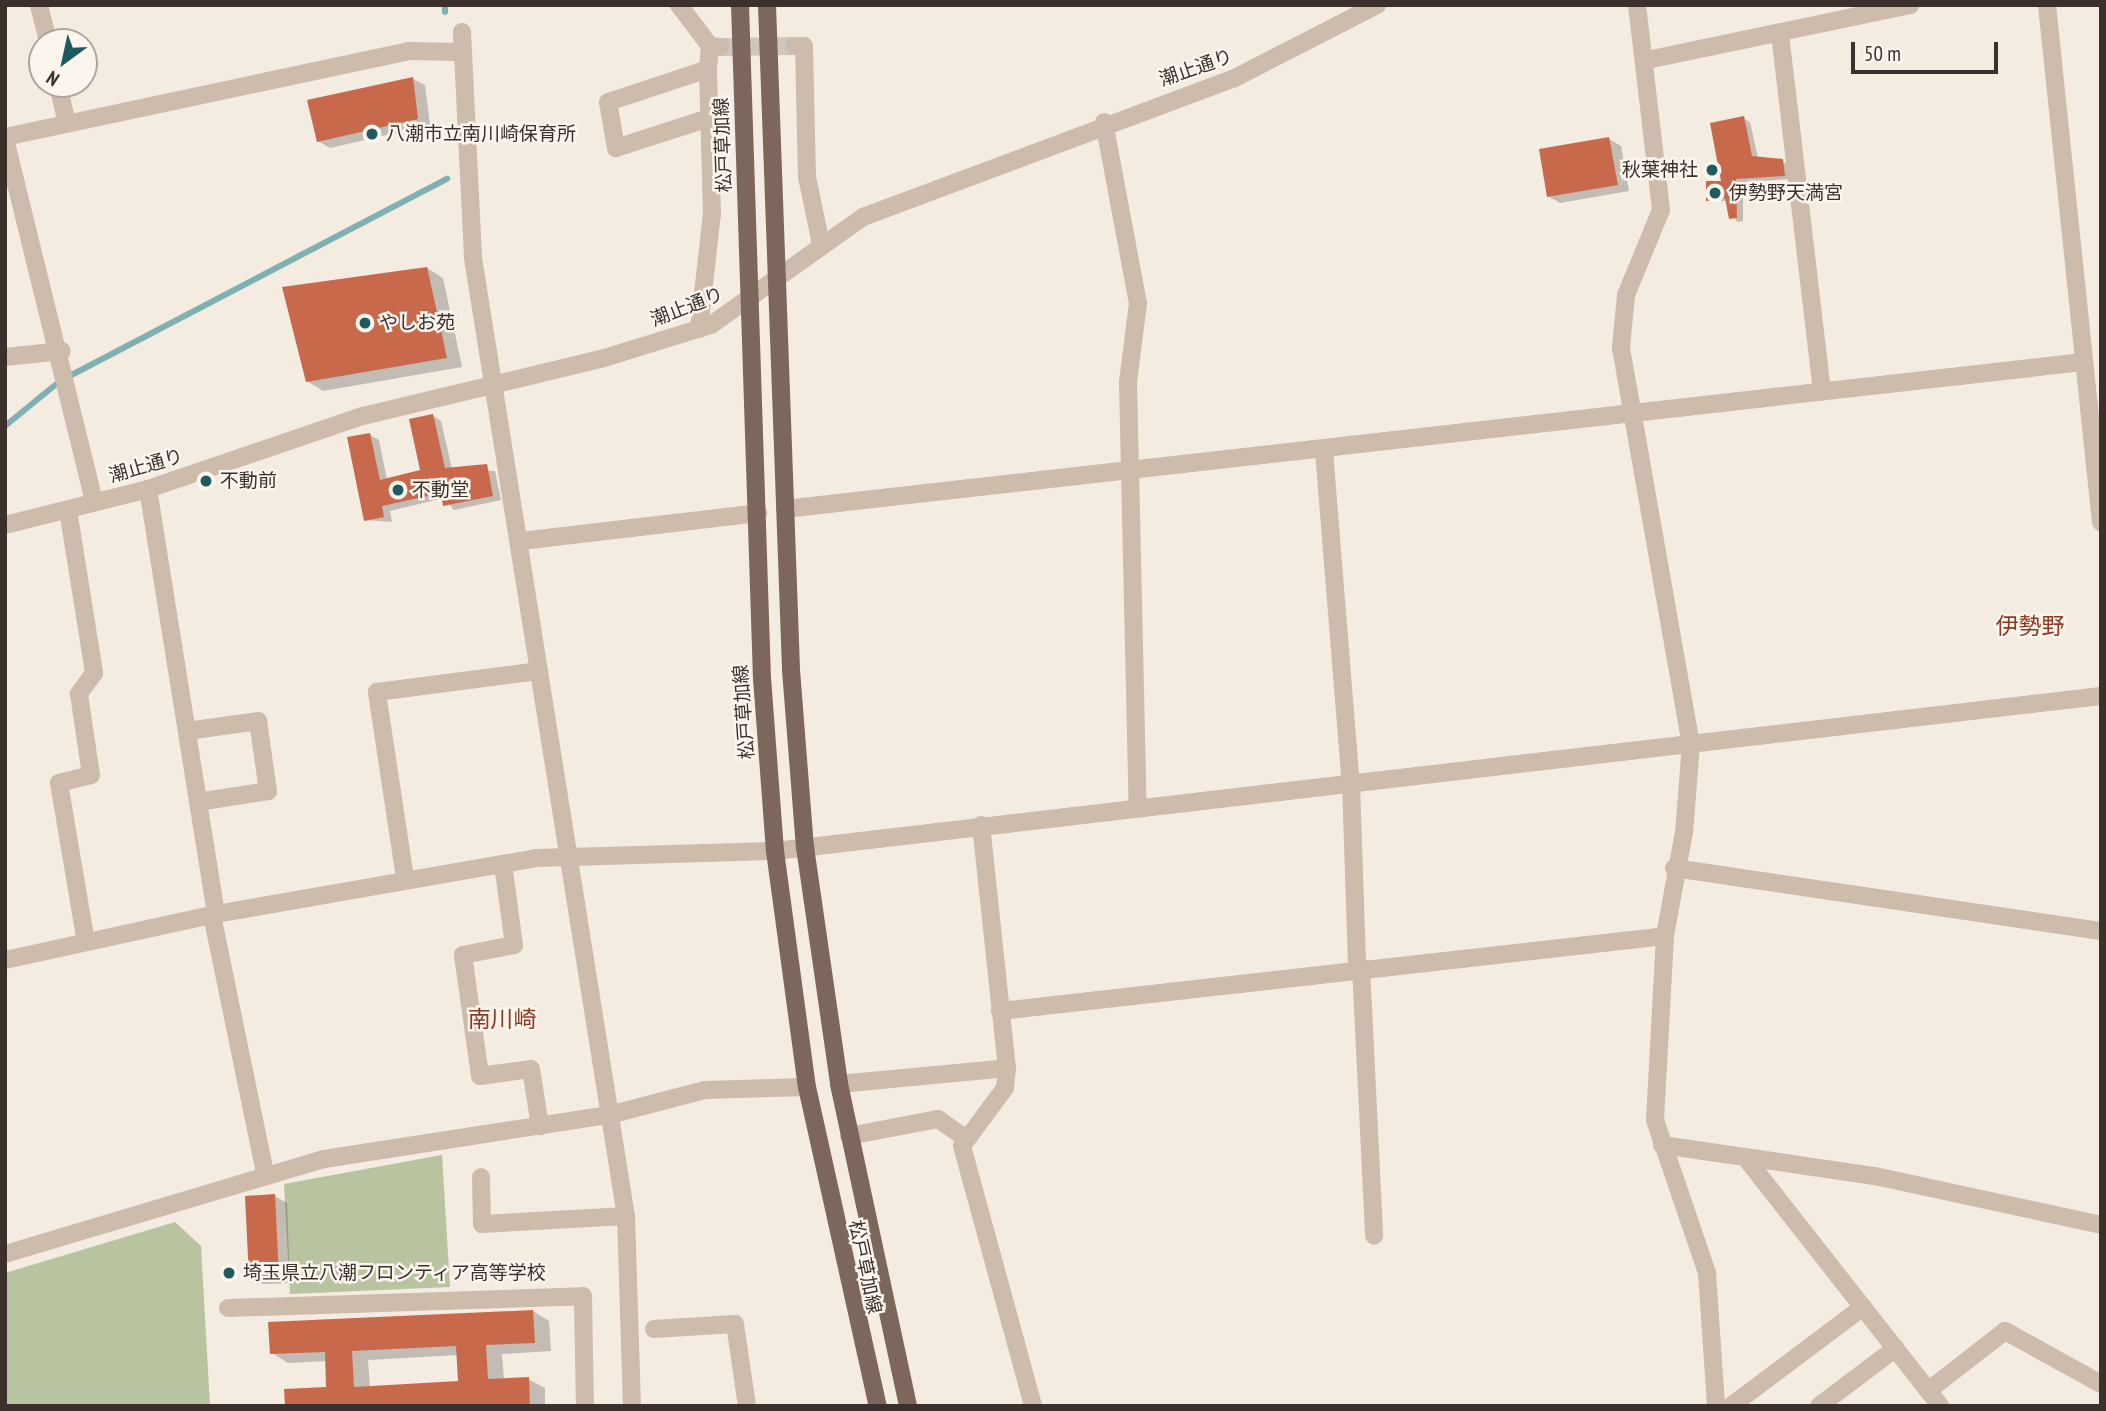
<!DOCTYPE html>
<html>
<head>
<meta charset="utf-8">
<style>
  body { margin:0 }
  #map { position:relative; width:2106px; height:1411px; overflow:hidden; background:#f4ebe1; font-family:"PT Sans Narrow","Noto Sans JP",sans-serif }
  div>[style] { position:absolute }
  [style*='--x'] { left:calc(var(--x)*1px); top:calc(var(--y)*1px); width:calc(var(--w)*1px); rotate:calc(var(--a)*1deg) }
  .green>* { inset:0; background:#b8c4a0 }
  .shadow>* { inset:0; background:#0003 }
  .stream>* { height:6px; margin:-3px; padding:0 3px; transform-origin:3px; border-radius:3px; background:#7fb0b2 }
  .building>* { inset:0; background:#c8694b }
  .minor-tunnel>* { height:18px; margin-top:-9px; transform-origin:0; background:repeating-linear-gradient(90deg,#cfc6bd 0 18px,transparent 0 27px) }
  .minor>* { height:18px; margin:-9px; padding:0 9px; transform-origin:9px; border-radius:9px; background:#cdbbac }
  .major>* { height:18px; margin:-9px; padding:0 9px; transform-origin:9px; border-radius:9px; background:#7d675c }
  .dots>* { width:19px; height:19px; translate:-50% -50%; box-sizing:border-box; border:4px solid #fbf5ee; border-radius:50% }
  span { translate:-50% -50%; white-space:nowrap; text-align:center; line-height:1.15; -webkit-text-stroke:5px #fbf5ee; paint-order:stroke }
  .street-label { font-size:19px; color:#3b302b }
  .poi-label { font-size:19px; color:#3b302b }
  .left { translate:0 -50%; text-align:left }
  .right { translate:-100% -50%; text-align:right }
  .quarter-label { font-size:23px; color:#8c3b22 }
  .frame { position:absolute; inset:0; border:7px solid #3b302b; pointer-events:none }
  .north { position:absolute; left:28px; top:28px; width:70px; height:70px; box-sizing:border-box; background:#fbf5ee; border:2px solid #aea6a0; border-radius:50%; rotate:213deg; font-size:19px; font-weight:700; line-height:28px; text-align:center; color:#3b302b }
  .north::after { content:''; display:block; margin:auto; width:24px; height:32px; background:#1f5a5e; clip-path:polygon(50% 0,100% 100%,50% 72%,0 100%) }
  .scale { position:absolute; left:1851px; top:42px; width:147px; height:32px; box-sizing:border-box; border:4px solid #3b302b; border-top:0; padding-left:9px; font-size:21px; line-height:24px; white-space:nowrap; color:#3b302b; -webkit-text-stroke:5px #fbf5ee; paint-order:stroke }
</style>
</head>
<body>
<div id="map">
  <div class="green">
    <i style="clip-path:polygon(442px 1155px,450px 1287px,290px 1294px,284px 1184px)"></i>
    <i style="clip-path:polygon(175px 1222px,201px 1246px,210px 1406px,5px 1406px,5px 1273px)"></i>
  </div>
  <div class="shadow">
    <i style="clip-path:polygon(413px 79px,425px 85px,430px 125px,330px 148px,318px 141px)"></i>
    <i style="clip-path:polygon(1743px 118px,1750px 122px,1758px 158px,1790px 164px,1791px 179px,1743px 182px,1743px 221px,1737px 222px,1727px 201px,1708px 200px,1723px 183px)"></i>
    <i style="clip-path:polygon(1609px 139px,1621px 146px,1629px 191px,1560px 203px,1548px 196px)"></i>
    <i style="clip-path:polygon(427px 268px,443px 278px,462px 367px,323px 391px,307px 381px)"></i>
    <i style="clip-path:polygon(432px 415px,441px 421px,452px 469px,495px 471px,501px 500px,454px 510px,444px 498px,390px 511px,392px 522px,365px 520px,370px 435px,379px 440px,387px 480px,422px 472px)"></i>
    <i style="clip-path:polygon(275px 1196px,287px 1203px,290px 1283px,263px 1284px,251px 1277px)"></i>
    <i style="clip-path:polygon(evenodd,533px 1311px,549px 1321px,551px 1351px,502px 1354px,504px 1380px,528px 1379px,545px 1388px,545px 1406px,287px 1406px,328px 1389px,327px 1361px,288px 1363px,272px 1353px,533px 1311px,458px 1355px,460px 1383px,370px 1388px,368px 1360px,458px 1355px)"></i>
  </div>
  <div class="stream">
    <i style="--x:445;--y:12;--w:7;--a:-90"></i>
    <i style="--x:5;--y:426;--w:71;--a:-39.3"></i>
    <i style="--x:60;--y:381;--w:437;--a:-27.6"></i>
  </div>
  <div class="building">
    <i style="clip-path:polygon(413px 77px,418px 119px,317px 142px,307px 100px)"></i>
    <i style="clip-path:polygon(1744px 116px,1752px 156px,1783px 159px,1785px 176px,1736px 179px,1737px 218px,1729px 219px,1725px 198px,1706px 201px,1706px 181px,1721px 181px,1710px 123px)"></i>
    <i style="clip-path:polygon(1609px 137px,1618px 185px,1547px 197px,1539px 149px)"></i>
    <i style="clip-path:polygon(427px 267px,447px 358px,306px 382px,282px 287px)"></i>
    <i style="clip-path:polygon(433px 414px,445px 468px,487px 464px,493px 496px,443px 506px,441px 493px,382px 506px,384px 517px,364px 521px,347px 437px,370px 433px,380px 480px,420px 470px,409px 419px)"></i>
    <i style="clip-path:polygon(275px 1194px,279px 1277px,249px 1278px,245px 1196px)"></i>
    <i style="clip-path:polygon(evenodd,533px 1310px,535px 1343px,486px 1345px,488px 1379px,529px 1377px,530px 1406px,285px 1406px,284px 1389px,326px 1387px,325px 1352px,270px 1354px,268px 1322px,533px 1310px,456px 1346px,458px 1381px,354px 1387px,352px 1351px,456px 1346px)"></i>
  </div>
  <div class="minor-tunnel">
    <i style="--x:720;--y:47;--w:74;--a:-0.8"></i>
  </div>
  <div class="minor">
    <i style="--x:39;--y:5;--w:38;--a:76"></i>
    <i style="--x:679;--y:5;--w:51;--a:52.9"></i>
    <i style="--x:1637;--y:5;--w:206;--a:83.3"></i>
    <i style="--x:1661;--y:210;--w:92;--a:112.4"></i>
    <i style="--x:1626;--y:295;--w:53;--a:95.4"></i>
    <i style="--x:1621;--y:348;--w:402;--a:80"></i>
    <i style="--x:1691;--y:744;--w:88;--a:94.5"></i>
    <i style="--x:1684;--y:832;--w:106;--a:100.4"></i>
    <i style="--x:1665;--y:936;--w:184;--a:93.1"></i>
    <i style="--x:1655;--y:1120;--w:162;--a:71.2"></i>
    <i style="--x:1707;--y:1273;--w:133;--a:86.1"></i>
    <i style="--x:2047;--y:5;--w:520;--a:84.04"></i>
    <i style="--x:462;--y:32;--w:226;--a:87.2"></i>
    <i style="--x:473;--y:258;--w:970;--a:80.93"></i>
    <i style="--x:626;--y:1216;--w:190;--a:88.2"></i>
    <i style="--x:1780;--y:34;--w:360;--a:83.3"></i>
    <i style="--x:794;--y:46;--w:10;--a:0"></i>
    <i style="--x:804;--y:46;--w:131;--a:88.7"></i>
    <i style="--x:807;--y:177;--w:68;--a:78.2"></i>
    <i style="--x:1647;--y:60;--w:269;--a:-11.8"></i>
    <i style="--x:708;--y:69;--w:105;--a:161.7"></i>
    <i style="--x:608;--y:102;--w:47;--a:80.1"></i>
    <i style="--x:616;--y:148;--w:98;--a:-17.9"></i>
    <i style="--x:58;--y:84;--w:41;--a:77.3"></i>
    <i style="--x:1104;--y:122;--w:184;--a:79.4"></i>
    <i style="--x:1138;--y:303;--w:80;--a:97.2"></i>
    <i style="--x:1128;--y:382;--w:425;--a:88.7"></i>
    <i style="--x:5;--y:137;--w:413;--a:-12"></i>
    <i style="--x:409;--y:51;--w:49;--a:1.2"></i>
    <i style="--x:5;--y:139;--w:374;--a:76.2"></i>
    <i style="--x:699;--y:329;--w:116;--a:-83.6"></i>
    <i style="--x:712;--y:214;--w:145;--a:-91.6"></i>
    <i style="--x:708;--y:69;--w:23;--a:-85"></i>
    <i style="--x:710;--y:46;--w:10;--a:6"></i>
    <i style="--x:5;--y:357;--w:57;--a:-6"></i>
    <i style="--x:1324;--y:451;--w:333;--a:85.4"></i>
    <i style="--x:1351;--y:783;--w:185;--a:88.1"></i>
    <i style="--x:148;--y:489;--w:430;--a:80.9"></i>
    <i style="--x:785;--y:509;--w:1306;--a:-6.46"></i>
    <i style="--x:68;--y:510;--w:165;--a:80.9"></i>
    <i style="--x:94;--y:673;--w:26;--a:126"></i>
    <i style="--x:79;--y:694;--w:82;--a:81.6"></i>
    <i style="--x:91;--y:775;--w:33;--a:166"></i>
    <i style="--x:59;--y:783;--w:161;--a:80.4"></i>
    <i style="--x:5;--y:525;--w:147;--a:-14.1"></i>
    <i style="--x:148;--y:489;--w:227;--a:-18.8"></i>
    <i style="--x:363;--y:416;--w:245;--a:-13.5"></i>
    <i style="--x:601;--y:359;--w:115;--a:-17.2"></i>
    <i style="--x:711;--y:325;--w:186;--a:-35.4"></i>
    <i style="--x:863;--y:217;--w:395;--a:-20.5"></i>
    <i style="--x:1233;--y:79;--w:162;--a:-27.2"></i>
    <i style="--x:521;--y:541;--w:239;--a:-6.7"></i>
    <i style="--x:187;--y:731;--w:72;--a:-8"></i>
    <i style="--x:258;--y:721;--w:71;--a:81.9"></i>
    <i style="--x:268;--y:791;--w:71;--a:171.1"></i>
    <i style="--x:981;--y:825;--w:244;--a:83.9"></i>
    <i style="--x:1007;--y:1068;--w:20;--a:96"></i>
    <i style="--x:1005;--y:1088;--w:72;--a:126.6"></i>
    <i style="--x:962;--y:1146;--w:270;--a:74.7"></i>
    <i style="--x:503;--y:864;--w:82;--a:82.3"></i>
    <i style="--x:514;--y:945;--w:52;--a:168.9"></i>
    <i style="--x:463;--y:955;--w:122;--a:82"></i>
    <i style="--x:480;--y:1076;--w:51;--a:-7.8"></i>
    <i style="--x:531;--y:1069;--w:58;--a:81"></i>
    <i style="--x:1674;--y:868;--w:432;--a:8.4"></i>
    <i style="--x:405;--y:878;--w:188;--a:-98.6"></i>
    <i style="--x:377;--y:692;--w:163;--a:-7.4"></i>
    <i style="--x:212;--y:915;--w:264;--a:78.4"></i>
    <i style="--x:5;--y:960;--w:216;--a:-12.3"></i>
    <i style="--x:216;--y:914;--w:325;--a:-9.9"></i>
    <i style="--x:536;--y:858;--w:239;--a:-1.7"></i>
    <i style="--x:775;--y:851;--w:1335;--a:-6.67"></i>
    <i style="--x:1361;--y:967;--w:269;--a:87.2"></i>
    <i style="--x:1000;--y:1011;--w:669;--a:-6.43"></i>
    <i style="--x:839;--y:1084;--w:169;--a:-5.4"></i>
    <i style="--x:849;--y:1136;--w:91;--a:-10.8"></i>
    <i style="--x:938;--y:1119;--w:35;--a:35"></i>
    <i style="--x:1662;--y:1145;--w:215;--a:8.3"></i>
    <i style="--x:1875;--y:1176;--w:231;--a:12.2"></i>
    <i style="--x:1745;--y:1157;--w:316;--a:51.9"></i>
    <i style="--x:481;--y:1177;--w:47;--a:88.8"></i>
    <i style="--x:482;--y:1224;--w:144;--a:-3.2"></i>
    <i style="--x:5;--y:1254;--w:333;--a:-16.6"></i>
    <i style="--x:324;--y:1159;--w:288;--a:-8.8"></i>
    <i style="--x:609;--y:1115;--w:99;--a:-14.6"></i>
    <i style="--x:705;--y:1090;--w:102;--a:-1.7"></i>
    <i style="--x:228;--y:1308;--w:355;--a:-1.9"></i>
    <i style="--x:583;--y:1296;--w:110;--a:89"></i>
    <i style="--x:654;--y:1329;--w:81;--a:-3.5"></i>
    <i style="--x:735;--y:1324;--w:83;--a:81.7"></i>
    <i style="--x:1929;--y:1390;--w:96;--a:-37.8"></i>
    <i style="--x:2005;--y:1331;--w:110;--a:28.9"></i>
    <i style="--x:1731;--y:1406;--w:165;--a:-36.9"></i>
    <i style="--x:1819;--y:1406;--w:96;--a:-37"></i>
  </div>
  <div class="major">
    <i style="--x:740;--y:5;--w:673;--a:88.13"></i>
    <i style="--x:762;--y:678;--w:173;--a:85.7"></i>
    <i style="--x:775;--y:851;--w:238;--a:82.3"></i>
    <i style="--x:807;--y:1087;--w:327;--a:77.5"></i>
    <i style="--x:767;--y:5;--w:665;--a:87.93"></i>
    <i style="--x:791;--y:670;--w:178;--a:85.5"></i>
    <i style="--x:805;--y:847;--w:239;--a:81.8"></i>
    <i style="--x:839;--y:1084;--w:329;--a:77.9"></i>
  </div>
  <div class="dots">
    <i style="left:372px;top:134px;background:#1f5a5e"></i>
    <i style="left:1712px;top:170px;background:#1f5a5e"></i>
    <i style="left:1715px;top:193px;background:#1f5a5e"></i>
    <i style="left:365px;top:323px;background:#1f5a5e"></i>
    <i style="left:206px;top:481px;background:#1f5a5e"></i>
    <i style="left:398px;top:490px;background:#1f5a5e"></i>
    <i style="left:229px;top:1273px;background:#1f5a5e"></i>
  </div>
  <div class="street-label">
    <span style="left:1196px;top:68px;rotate:-19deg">潮止通り</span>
    <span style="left:723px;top:145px;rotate:-92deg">松戸草加線</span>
    <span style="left:687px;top:307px;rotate:-21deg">潮止通り</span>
    <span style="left:146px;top:466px;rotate:-16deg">潮止通り</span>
    <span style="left:744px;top:712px;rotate:-94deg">松戸草加線</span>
    <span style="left:865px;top:1267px;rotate:78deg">松戸草加線</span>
  </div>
  <div class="poi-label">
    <span class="left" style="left:386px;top:134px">八潮市立南川崎保育所</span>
    <span class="right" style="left:1698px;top:170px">秋葉神社</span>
    <span class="left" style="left:1729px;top:193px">伊勢野天満宮</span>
    <span class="left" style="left:379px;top:323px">やしお苑</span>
    <span class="left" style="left:220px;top:481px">不動前</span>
    <span class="left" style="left:412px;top:490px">不動堂</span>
    <span class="left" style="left:243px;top:1273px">埼玉県立八潮フロンティア高等学校</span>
  </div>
  <div class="quarter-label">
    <span style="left:2030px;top:626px">伊勢野</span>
    <span style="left:502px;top:1019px">南川崎</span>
  </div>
  <div class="frame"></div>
  <div class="north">N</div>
  <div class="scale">50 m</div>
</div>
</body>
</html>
